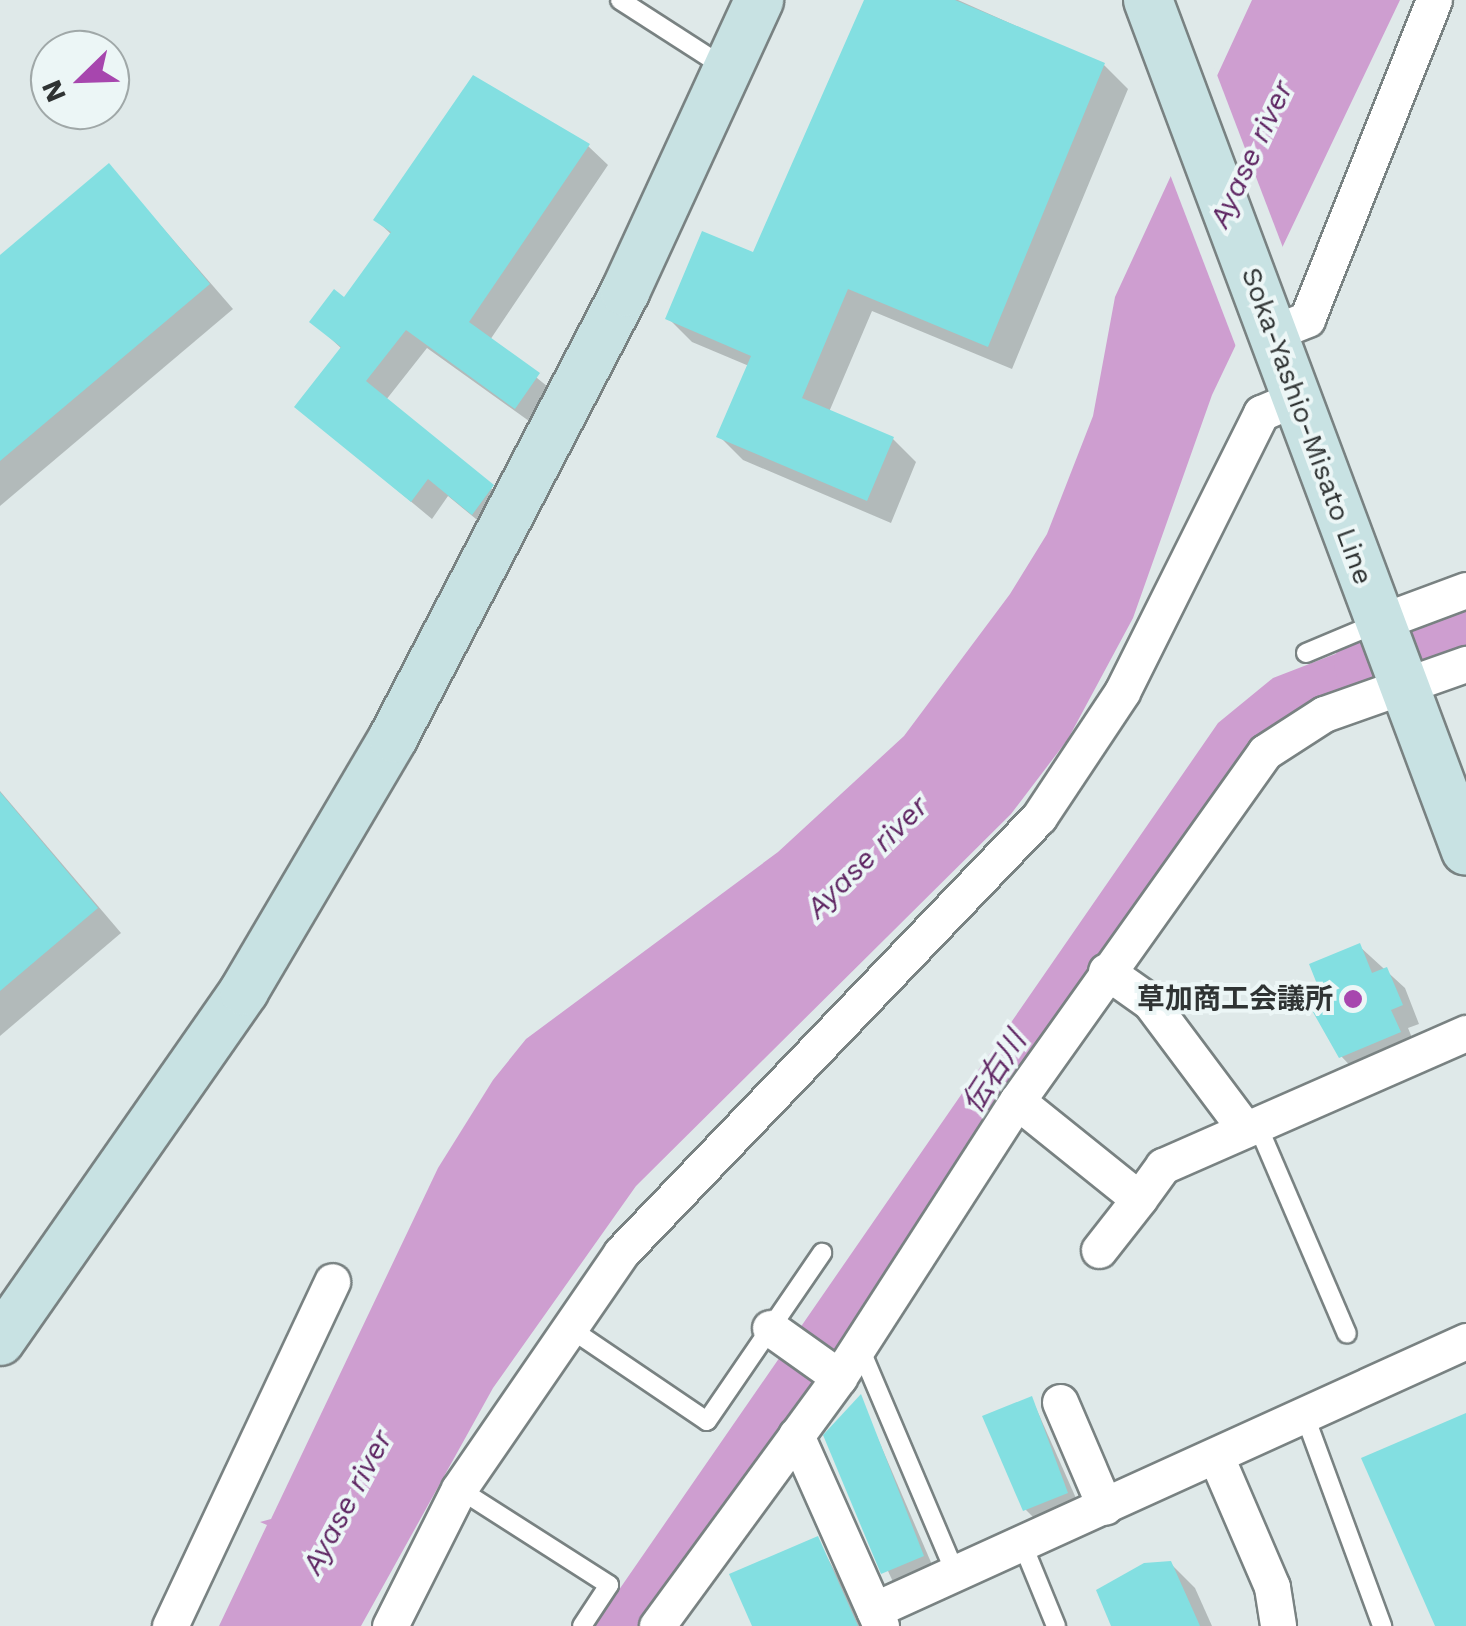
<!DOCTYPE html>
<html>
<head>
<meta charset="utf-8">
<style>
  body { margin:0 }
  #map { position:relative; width:1466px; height:1626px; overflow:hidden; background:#dfe9e9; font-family:"Work Sans","Noto Sans JP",sans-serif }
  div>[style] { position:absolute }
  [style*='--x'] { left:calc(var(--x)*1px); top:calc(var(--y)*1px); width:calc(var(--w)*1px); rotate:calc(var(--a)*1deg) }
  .water>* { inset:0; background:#ce9ed0 }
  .pier>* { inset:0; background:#dfe9e9 }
  .shadow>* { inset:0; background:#0003 }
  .river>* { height:58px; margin:-29px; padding:0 29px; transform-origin:29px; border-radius:29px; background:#ce9ed0 }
  .building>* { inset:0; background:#83dfe1 }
  .roads { filter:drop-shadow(2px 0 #798282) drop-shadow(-2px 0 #798282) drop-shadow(0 2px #798282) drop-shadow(0 -2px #798282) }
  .lane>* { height:18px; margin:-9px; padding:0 9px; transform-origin:9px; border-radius:9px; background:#fff }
  .street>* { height:35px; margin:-17.5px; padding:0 17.5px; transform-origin:17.5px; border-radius:17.5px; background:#fff }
  .secondary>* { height:48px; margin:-24px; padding:0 24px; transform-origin:24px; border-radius:24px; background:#c8e2e3 }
  .dots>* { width:28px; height:28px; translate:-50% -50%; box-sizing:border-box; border:5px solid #ecf6f6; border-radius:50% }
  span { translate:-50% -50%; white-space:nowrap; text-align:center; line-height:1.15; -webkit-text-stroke:8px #ecf6f6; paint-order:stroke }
  .street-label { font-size:28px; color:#2f3333 }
  .poi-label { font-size:28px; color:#2f3333; font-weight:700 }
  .right { translate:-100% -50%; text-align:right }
  .water-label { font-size:30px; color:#5f2663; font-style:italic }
  .north { position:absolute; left:30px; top:30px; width:100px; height:100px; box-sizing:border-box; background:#ecf6f6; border:2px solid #a0a8a8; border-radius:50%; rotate:247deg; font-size:28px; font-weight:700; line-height:40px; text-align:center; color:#2f3333 }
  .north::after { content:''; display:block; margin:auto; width:35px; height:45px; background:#a746ae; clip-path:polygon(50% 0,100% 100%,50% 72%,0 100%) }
</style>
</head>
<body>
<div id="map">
  <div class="water">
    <i style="clip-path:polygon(1252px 0,1400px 0,1212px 395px,1133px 618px,1068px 739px,1011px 814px,636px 1186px,493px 1388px,361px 1626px,219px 1626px,267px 1525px,260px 1522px,271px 1519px,438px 1168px,493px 1080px,526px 1039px,778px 852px,904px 736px,1010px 594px,1047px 534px,1093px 416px,1115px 297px)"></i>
    <i style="clip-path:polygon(1431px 617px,1445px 656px,1294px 715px,641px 1626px,594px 1626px,1218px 723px,1273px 678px)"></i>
  </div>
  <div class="pier">
    <i style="clip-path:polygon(1214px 67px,1285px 253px,1238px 352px,1166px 164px)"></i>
    <i style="clip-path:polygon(1419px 620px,1434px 661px,1364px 688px,1348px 648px)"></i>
  </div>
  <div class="shadow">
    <i style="clip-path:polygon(866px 0,958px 0,1104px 65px,1128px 89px,1012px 369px,872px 311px,829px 412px,893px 439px,916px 462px,891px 523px,743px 460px,719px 436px,749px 366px,692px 342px,668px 318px,754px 256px)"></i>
    <i style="clip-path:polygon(588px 146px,608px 165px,490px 340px,558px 395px,536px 426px,427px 348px,386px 400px,512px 506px,493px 533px,448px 496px,432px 519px,297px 407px,343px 350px,312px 321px,345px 300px,392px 235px,376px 220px)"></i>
    <i style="clip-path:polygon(109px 166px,233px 309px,0 506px,0 258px)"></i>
    <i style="clip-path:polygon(0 791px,121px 933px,0 1036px)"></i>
    <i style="clip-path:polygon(1359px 946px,1405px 988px,1419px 1024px,1408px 1028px,1417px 1050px,1359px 1075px,1341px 1056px,1321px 985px)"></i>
    <i style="clip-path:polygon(860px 1397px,933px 1567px,894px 1584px,826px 1436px)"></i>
    <i style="clip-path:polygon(1032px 1399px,1079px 1505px,1038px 1522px,1026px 1510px)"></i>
    <i style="clip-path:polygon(817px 1539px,865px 1626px,755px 1626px)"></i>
    <i style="clip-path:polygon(1170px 1563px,1195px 1588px,1212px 1626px,1115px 1626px)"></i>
  </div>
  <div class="river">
    <i style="--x:1363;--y:664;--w:109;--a:-19.8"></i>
  </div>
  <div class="building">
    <i style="clip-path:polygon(864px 0,955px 0,1105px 63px,988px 347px,848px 289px,802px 398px,894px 437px,867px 501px,716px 437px,751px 356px,665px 319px,702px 231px,753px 252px)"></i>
    <i style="clip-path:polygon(473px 75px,590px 144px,469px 322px,540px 373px,515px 409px,406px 330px,366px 381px,494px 485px,472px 515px,428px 479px,411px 502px,294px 407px,341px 347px,309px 322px,334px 289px,344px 297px,391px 232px,373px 220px)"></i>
    <i style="clip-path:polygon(109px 163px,210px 284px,0 461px,0 255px)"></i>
    <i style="clip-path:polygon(0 792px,98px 908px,0 991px)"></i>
    <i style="clip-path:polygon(1360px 943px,1372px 973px,1387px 967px,1403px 1005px,1391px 1010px,1401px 1032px,1339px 1058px,1301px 991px,1317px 984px,1309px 964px)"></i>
    <i style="clip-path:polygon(861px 1394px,924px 1556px,881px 1574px,823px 1435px)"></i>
    <i style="clip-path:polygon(1032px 1396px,1068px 1493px,1023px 1511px,982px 1416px)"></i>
    <i style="clip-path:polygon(1466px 1413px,1466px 1626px,1435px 1626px,1361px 1458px)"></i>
    <i style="clip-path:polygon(818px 1536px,858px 1626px,752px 1626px,729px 1574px)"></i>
    <i style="clip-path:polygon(1171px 1561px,1200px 1626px,1111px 1626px,1096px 1590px,1144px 1563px)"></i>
  </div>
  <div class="roads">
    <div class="lane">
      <i style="--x:620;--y:0;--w:124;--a:32.8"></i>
      <i style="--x:1306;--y:653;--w:80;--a:-22.7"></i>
      <i style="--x:1257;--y:1124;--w:228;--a:66.8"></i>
      <i style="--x:565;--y:1325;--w:171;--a:34.1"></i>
      <i style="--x:707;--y:1421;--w:204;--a:-55.6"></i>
      <i style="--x:859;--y:1346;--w:248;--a:67"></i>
      <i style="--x:1306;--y:1419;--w:221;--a:69.8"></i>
      <i style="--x:459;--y:1489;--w:178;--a:32.6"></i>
      <i style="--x:609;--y:1585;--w:49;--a:123.4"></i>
      <i style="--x:1022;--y:1543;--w:90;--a:67.7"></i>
    </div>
    <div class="street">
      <i style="--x:1273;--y:333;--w:37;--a:-22"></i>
      <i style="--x:1307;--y:319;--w:343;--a:-68.3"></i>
      <i style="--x:1380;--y:622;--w:92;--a:-20.4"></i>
      <i style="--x:1106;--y:971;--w:54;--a:35.2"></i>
      <i style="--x:1150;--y:1002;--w:159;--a:53.2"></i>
      <i style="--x:1017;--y:1101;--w:428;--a:-54.6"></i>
      <i style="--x:1265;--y:752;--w:70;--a:-32.8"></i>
      <i style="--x:1324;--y:714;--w:151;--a:-19.4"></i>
      <i style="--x:1099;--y:1250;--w:65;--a:-51.9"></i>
      <i style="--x:770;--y:1328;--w:85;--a:35.4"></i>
      <i style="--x:1060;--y:1402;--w:114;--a:66.8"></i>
      <i style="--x:796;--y:1435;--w:209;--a:66"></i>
      <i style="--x:1217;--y:1459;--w:139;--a:66.7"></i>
      <i style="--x:1272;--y:1587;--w:39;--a:81"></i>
      <i style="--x:874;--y:1610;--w:650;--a:-24.44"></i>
      <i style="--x:170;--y:1626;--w:381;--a:-64.8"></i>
      <i style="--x:390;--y:1626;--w:153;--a:-63.3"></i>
      <i style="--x:459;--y:1489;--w:286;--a:-55.5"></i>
      <i style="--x:621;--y:1253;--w:604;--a:-46.21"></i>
      <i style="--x:1039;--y:817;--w:150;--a:-56.4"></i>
      <i style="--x:1122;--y:692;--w:312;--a:-63.5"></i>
      <i style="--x:1261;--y:413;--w:39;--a:-23"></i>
      <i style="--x:657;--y:1626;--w:308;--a:-53.8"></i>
      <i style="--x:839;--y:1377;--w:328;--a:-57.2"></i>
      <i style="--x:1017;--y:1101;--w:156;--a:38.8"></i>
      <i style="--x:1139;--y:1199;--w:41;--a:-54"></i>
      <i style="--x:1163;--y:1166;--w:331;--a:-23.7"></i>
    </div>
    <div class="secondary">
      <i style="--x:1148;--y:0;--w:908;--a:69.51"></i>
      <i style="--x:0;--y:1341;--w:427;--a:-55.1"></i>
      <i style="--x:244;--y:991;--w:294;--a:-59.5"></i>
      <i style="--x:393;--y:738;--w:503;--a:-62.52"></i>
      <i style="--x:625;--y:292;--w:321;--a:-65.3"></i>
    </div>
  </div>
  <div class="dots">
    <i style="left:1353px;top:999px;background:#a746ae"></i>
  </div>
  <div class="street-label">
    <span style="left:1307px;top:426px;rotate:70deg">Soka-Yashio-Misato Line</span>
  </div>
  <div class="poi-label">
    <span class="right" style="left:1333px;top:999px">草加商工会議所</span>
  </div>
  <div class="water-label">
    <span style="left:1251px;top:154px;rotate:-65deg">Ayase river</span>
    <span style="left:867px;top:857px;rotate:-45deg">Ayase river</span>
    <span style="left:994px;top:1072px;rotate:-57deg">伝右川</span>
    <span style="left:347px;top:1502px;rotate:-62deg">Ayase river</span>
  </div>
  <div class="north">N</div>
</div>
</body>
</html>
